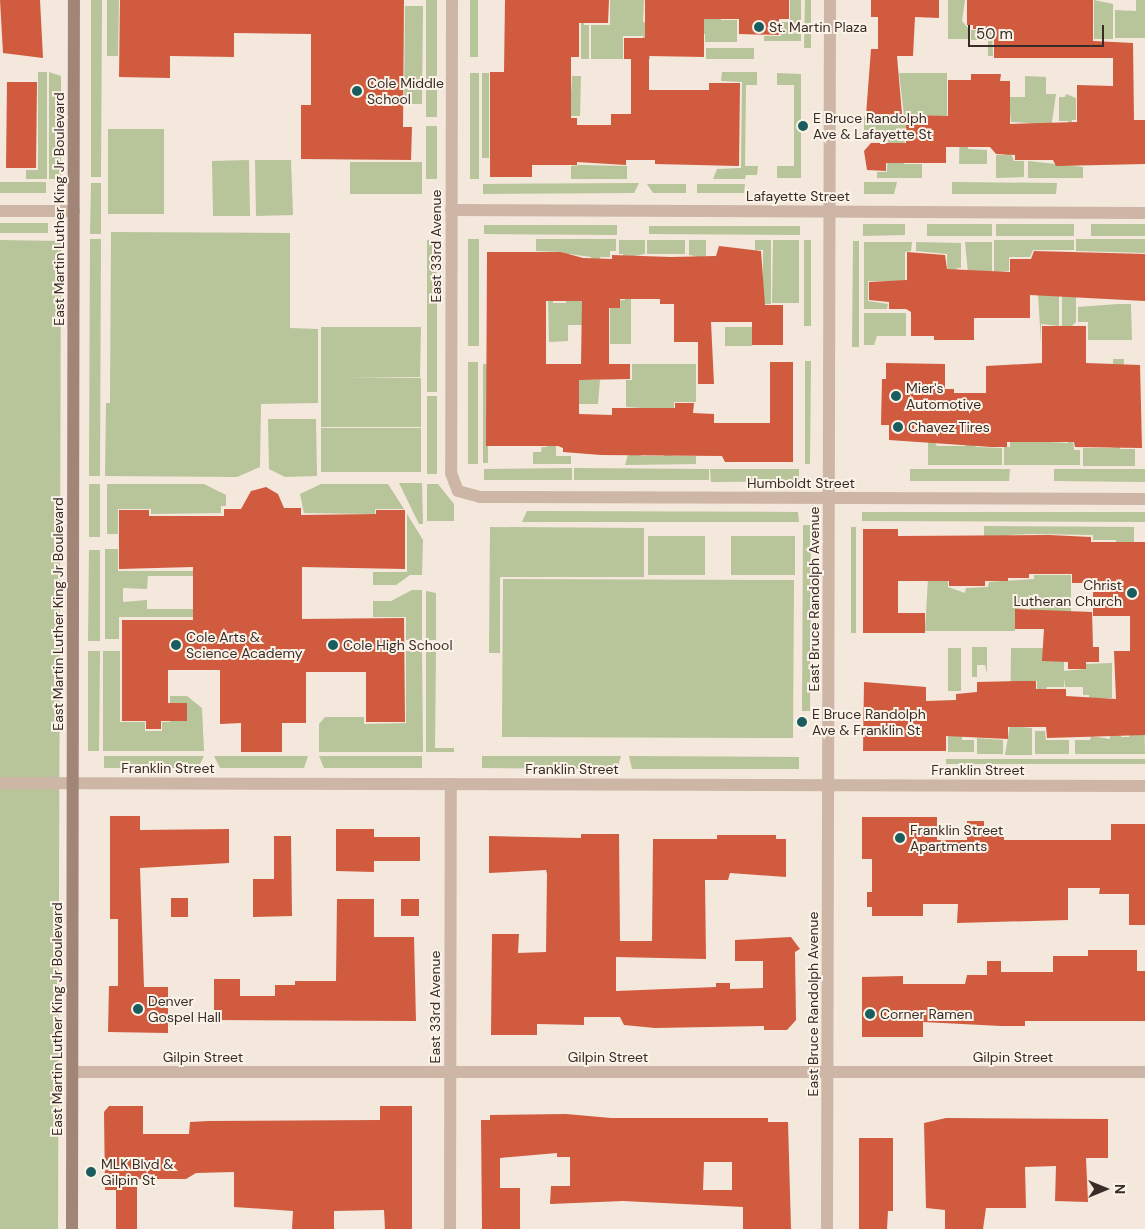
<!DOCTYPE html>
<html>
<head>
<meta charset="utf-8">
<style>
  body { margin:0 }
  #map { position:relative; width:1145px; height:1229px; overflow:hidden; background:#f4e7dc; font-family:"DM Sans",sans-serif }
  div>[style] { position:absolute }
  [style*='--x'] { left:calc(var(--x)*1px); top:calc(var(--y)*1px); width:calc(var(--w)*1px); rotate:calc(var(--a)*1deg) }
  .green>* { inset:0; background:#b8c49a }
  .building>* { inset:0; background:#d05b3e }
  .minor>* { height:12px; margin:-6px; padding:0 6px; transform-origin:6px; border-radius:6px; background:#cdb6a6 }
  .tertiary>* { height:12px; margin:-6px; padding:0 6px; transform-origin:6px; border-radius:6px; background:#cdb6a6 }
  .secondary>* { height:12px; margin:-6px; padding:0 6px; transform-origin:6px; border-radius:6px; background:#a18577 }
  .dots>* { width:14px; height:14px; translate:-50% -50%; box-sizing:border-box; border:2px solid #fbf2e8; border-radius:50% }
  span { translate:-50% -50%; white-space:nowrap; text-align:center; line-height:1.15; -webkit-text-stroke:4px #fbf2e8; paint-order:stroke }
  .poi-label { font-size:14px; color:#392c28 }
  .left { translate:0 -50%; text-align:left }
  .right { translate:-100% -50%; text-align:right }
  .street-label { font-size:14px; color:#392c28 }
  .north { position:absolute; left:1080px; top:1164px; width:50px; height:50px; -webkit-text-stroke:4px #fbf2e8; paint-order:stroke; rotate:90deg; font-size:14px; font-weight:700; line-height:20px; text-align:center; color:#392c28 }
  .north::after { content:''; display:block; margin:auto; width:18px; height:22px; background:#392c28; clip-path:polygon(50% 0,100% 100%,50% 72%,0 100%) }
  .scale { position:absolute; left:968px; top:25px; width:136px; height:22px; box-sizing:border-box; border:2px solid #392c28; border-top:0; padding-left:6px; font-size:15px; line-height:18px; white-space:nowrap; color:#392c28; -webkit-text-stroke:4px #fbf2e8; paint-order:stroke }
</style>
</head>
<body>
<div id="map">
  <div class="green">
    <i style="clip-path:polygon(91px 0,102px 0,101px 177px,91px 177px)"></i>
    <i style="clip-path:polygon(107px 0,119px 0,118px 56px,107px 56px)"></i>
    <i style="clip-path:polygon(426px 0,437px 0,437px 117px,426px 117px)"></i>
    <i style="clip-path:polygon(470px 0,478px 0,478px 57px,470px 57px)"></i>
    <i style="clip-path:polygon(581px 0,584px 0,584px 25px,589px 25px,589px 59px,581px 59px)"></i>
    <i style="clip-path:polygon(610px 0,644px 0,643px 22px,651px 23px,650px 59px,643px 59px,643px 36px,623px 36px,623px 59px,591px 59px,591px 25px,610px 25px)"></i>
    <i style="clip-path:polygon(790px 0,801px 0,801px 41px,764px 41px,764px 36px,781px 36px,781px 22px,790px 22px)"></i>
    <i style="clip-path:polygon(805px 0,811px 0,811px 48px,804px 48px)"></i>
    <i style="clip-path:polygon(948px 0,965px 0,962px 21px,968px 28px,968px 39px,948px 39px)"></i>
    <i style="clip-path:polygon(991px 0,993px 56px,988px 56px,988px 40px,971px 40px,971px 30px,991px 30px)"></i>
    <i style="clip-path:polygon(1094px 0,1113px 4px,1113px 39px,1094px 39px)"></i>
    <i style="clip-path:polygon(1136px 0,1145px 0,1145px 38px,1115px 38px,1115px 10px,1136px 11px)"></i>
    <i style="clip-path:polygon(405px 6px,423px 6px,422px 104px,404px 104px)"></i>
    <i style="clip-path:polygon(721px 7px,721px 20px,737px 20px,737px 42px,705px 42px,705px 34px,689px 34px,689px 23px)"></i>
    <i style="clip-path:polygon(706px 48px,754px 48px,754px 59px,706px 59px)"></i>
    <i style="clip-path:polygon(38px 72px,47px 72px,47px 179px,26px 179px,26px 170px,38px 170px)"></i>
    <i style="clip-path:polygon(49px 72px,61px 76px,61px 179px,49px 179px)"></i>
    <i style="clip-path:polygon(722px 72px,757px 72px,757px 85px,746px 85px,745px 166px,758px 166px,757px 175px,746px 175px,745px 179px,713px 179px,717px 169px,741px 168px,742px 82px,721px 81px)"></i>
    <i style="clip-path:polygon(470px 73px,479px 73px,479px 179px,470px 179px)"></i>
    <i style="clip-path:polygon(482px 73px,489px 73px,489px 158px,482px 158px)"></i>
    <i style="clip-path:polygon(777px 73px,801px 74px,801px 178px,777px 178px,777px 166px,794px 166px,794px 85px,777px 85px)"></i>
    <i style="clip-path:polygon(899px 73px,947px 73px,947px 122px,924px 132px,924px 115px,904px 115px)"></i>
    <i style="clip-path:polygon(572px 76px,581px 76px,580px 116px,563px 116px,555px 93px,571px 93px)"></i>
    <i style="clip-path:polygon(1025px 76px,1046px 77px,1046px 94px,1056px 94px,1051px 129px,1031px 159px,1031px 123px,1011px 122px,1010px 112px,1010px 97px,1025px 97px)"></i>
    <i style="clip-path:polygon(1066px 94px,1076px 98px,1076px 120px,1072px 120px,1071px 126px,1068px 121px,1059px 121px,1059px 97px,1065px 97px)"></i>
    <i style="clip-path:polygon(864px 116px,910px 116px,905px 132px,904px 164px,922px 164px,922px 178px,877px 178px,877px 172px,887px 172px,888px 136px,864px 135px)"></i>
    <i style="clip-path:polygon(960px 122px,969px 122px,968px 149px,987px 150px,987px 164px,959px 164px)"></i>
    <i style="clip-path:polygon(426px 126px,437px 126px,437px 179px,426px 179px)"></i>
    <i style="clip-path:polygon(108px 129px,164px 129px,164px 214px,108px 214px)"></i>
    <i style="clip-path:polygon(1005px 151px,1010px 151px,1014px 161px,1024px 161px,1024px 177px,996px 178px,996px 155px,1005px 155px)"></i>
    <i style="clip-path:polygon(249px 160px,250px 216px,213px 216px,212px 161px)"></i>
    <i style="clip-path:polygon(255px 160px,291px 160px,293px 215px,256px 216px)"></i>
    <i style="clip-path:polygon(1028px 161px,1083px 167px,1083px 178px,1028px 178px)"></i>
    <i style="clip-path:polygon(350px 162px,422px 162px,422px 194px,350px 194px)"></i>
    <i style="clip-path:polygon(580px 165px,627px 166px,627px 179px,571px 179px,571px 166px)"></i>
    <i style="clip-path:polygon(0 182px,46px 182px,46px 193px,0 193px)"></i>
    <i style="clip-path:polygon(864px 182px,897px 182px,894px 194px,864px 194px)"></i>
    <i style="clip-path:polygon(952px 182px,1057px 183px,1056px 194px,952px 194px)"></i>
    <i style="clip-path:polygon(91px 183px,101px 183px,101px 234px,90px 234px)"></i>
    <i style="clip-path:polygon(639px 183px,634px 193px,483px 194px,483px 184px)"></i>
    <i style="clip-path:polygon(647px 184px,686px 184px,686px 193px,653px 193px)"></i>
    <i style="clip-path:polygon(697px 184px,745px 184px,744px 193px,697px 193px)"></i>
    <i style="clip-path:polygon(0 223px,48px 223px,48px 233px,0 233px)"></i>
    <i style="clip-path:polygon(863px 224px,905px 224px,905px 235px,863px 236px)"></i>
    <i style="clip-path:polygon(927px 224px,992px 224px,992px 236px,927px 236px)"></i>
    <i style="clip-path:polygon(996px 224px,1074px 224px,1074px 236px,996px 236px)"></i>
    <i style="clip-path:polygon(1091px 224px,1145px 224px,1145px 236px,1091px 236px)"></i>
    <i style="clip-path:polygon(484px 225px,617px 225px,617px 235px,484px 234px)"></i>
    <i style="clip-path:polygon(649px 226px,800px 226px,800px 235px,649px 234px)"></i>
    <i style="clip-path:polygon(111px 232px,290px 233px,290px 328px,318px 329px,318px 403px,261px 404px,260px 467px,237px 477px,105px 476px,106px 403px,110px 403px)"></i>
    <i style="clip-path:polygon(90px 239px,101px 239px,100px 476px,89px 476px)"></i>
    <i style="clip-path:polygon(468px 239px,479px 239px,479px 346px,468px 346px)"></i>
    <i style="clip-path:polygon(536px 239px,616px 239px,616px 251px,610px 251px,610px 257px,600px 257px,600px 272px,591px 296px,591px 257px,570px 254px,569px 258px,563px 258px,563px 252px,536px 251px)"></i>
    <i style="clip-path:polygon(1076px 239px,1145px 239px,1145px 253px,1076px 251px)"></i>
    <i style="clip-path:polygon(0 240px,61px 241px,58px 1229px,0 1229px)"></i>
    <i style="clip-path:polygon(427px 240px,437px 240px,437px 392px,427px 392px)"></i>
    <i style="clip-path:polygon(619px 240px,645px 240px,645px 254px,623px 258px,623px 254px,619px 254px)"></i>
    <i style="clip-path:polygon(647px 240px,685px 240px,685px 254px,647px 254px)"></i>
    <i style="clip-path:polygon(689px 240px,706px 240px,706px 256px,695px 261px,695px 256px,689px 255px)"></i>
    <i style="clip-path:polygon(755px 240px,771px 240px,771px 304px,740px 304px,763px 294px,763px 250px,755px 250px)"></i>
    <i style="clip-path:polygon(773px 240px,799px 240px,799px 303px,772px 303px)"></i>
    <i style="clip-path:polygon(804px 240px,811px 240px,811px 326px,804px 326px)"></i>
    <i style="clip-path:polygon(994px 240px,1074px 240px,1074px 250px,1033px 250px,1030px 257px,1009px 257px,1009px 271px,994px 272px)"></i>
    <i style="clip-path:polygon(853px 241px,859px 241px,859px 347px,852px 347px)"></i>
    <i style="clip-path:polygon(864px 242px,912px 242px,911px 251px,905px 252px,905px 281px,868px 281px,868px 301px,888px 304px,887px 309px,864px 309px)"></i>
    <i style="clip-path:polygon(916px 242px,961px 243px,961px 268px,957px 268px,948px 302px,947px 254px,916px 251px)"></i>
    <i style="clip-path:polygon(965px 242px,992px 242px,992px 271px,968px 273px)"></i>
    <i style="clip-path:polygon(625px 259px,631px 259px,631px 344px,610px 344px,610px 301px,625px 300px)"></i>
    <i style="clip-path:polygon(1038px 295px,1059px 295px,1059px 326px,1041px 324px,1041px 342px)"></i>
    <i style="clip-path:polygon(1062px 295px,1076px 297px,1076px 322px,1072px 326px,1062px 326px)"></i>
    <i style="clip-path:polygon(548px 297px,553px 297px,553px 303px,566px 303px,566px 298px,595px 300px,590px 325px,568px 325px,568px 341px,549px 342px)"></i>
    <i style="clip-path:polygon(1118px 304px,1131px 304px,1132px 340px,1088px 340px,1088px 322px,1078px 322px,1078px 307px)"></i>
    <i style="clip-path:polygon(864px 313px,906px 313px,906px 336px,877px 336px,874px 345px,864px 345px)"></i>
    <i style="clip-path:polygon(321px 327px,421px 327px,420px 377px,342px 377px,421px 378px,421px 427px,321px 427px)"></i>
    <i style="clip-path:polygon(725px 327px,752px 327px,752px 346px,725px 346px)"></i>
    <i style="clip-path:polygon(1113px 359px,1124px 359px,1120px 449px,1135px 449px,1135px 466px,1083px 466px,1083px 448px,1113px 448px)"></i>
    <i style="clip-path:polygon(805px 361px,811px 361px,810px 464px,805px 464px)"></i>
    <i style="clip-path:polygon(468px 362px,478px 362px,478px 464px,468px 464px)"></i>
    <i style="clip-path:polygon(483px 364px,488px 364px,488px 463px,483px 463px)"></i>
    <i style="clip-path:polygon(578px 364px,586px 364px,586px 380px,600px 380px,598px 404px,579px 404px)"></i>
    <i style="clip-path:polygon(632px 364px,696px 364px,696px 402px,674px 402px,674px 410px,626px 407px,626px 380px,632px 380px)"></i>
    <i style="clip-path:polygon(427px 396px,437px 396px,437px 474px,427px 474px)"></i>
    <i style="clip-path:polygon(641px 409px,641px 456px,664px 456px,672px 411px,673px 456px,696px 456px,696px 464px,625px 465px)"></i>
    <i style="clip-path:polygon(268px 419px,316px 419px,317px 476px,285px 477px,269px 469px)"></i>
    <i style="clip-path:polygon(321px 428px,421px 428px,421px 472px,321px 472px)"></i>
    <i style="clip-path:polygon(547px 432px,556px 439px,556px 456px,571px 456px,571px 464px,533px 464px,533px 452px,541px 452px,542px 447px,547px 447px)"></i>
    <i style="clip-path:polygon(928px 432px,937px 446px,966px 446px,966px 442px,972px 442px,976px 447px,1002px 448px,1002px 465px,928px 465px)"></i>
    <i style="clip-path:polygon(1068px 439px,1073px 439px,1074px 450px,1080px 450px,1080px 465px,1004px 465px,1004px 447px,1010px 447px,1010px 440px,1068px 443px)"></i>
    <i style="clip-path:polygon(572px 468px,572px 480px,484px 480px,484px 469px)"></i>
    <i style="clip-path:polygon(574px 468px,709px 469px,709px 480px,574px 480px)"></i>
    <i style="clip-path:polygon(710px 469px,799px 469px,799px 481px,711px 482px)"></i>
    <i style="clip-path:polygon(910px 469px,1010px 469px,1009px 481px,910px 481px)"></i>
    <i style="clip-path:polygon(1054px 469px,1145px 469px,1145px 482px,1054px 481px)"></i>
    <i style="clip-path:polygon(399px 483px,422px 483px,423px 524px,419px 524px)"></i>
    <i style="clip-path:polygon(89px 484px,100px 484px,100px 537px,89px 537px)"></i>
    <i style="clip-path:polygon(107px 484px,204px 484px,226px 495px,226px 506px,221px 506px,221px 513px,151px 514px,151px 509px,118px 509px,118px 534px,107px 534px)"></i>
    <i style="clip-path:polygon(321px 484px,388px 484px,404px 509px,375px 509px,375px 514px,304px 513px,300px 494px)"></i>
    <i style="clip-path:polygon(427px 484px,438px 484px,454px 504px,454px 521px,427px 521px)"></i>
    <i style="clip-path:polygon(527px 511px,798px 512px,799px 522px,522px 522px)"></i>
    <i style="clip-path:polygon(862px 512px,1145px 512px,1145px 522px,862px 521px)"></i>
    <i style="clip-path:polygon(407px 514px,423px 540px,422px 575px,410px 575px,396px 585px,373px 585px,373px 572px,407px 572px)"></i>
    <i style="clip-path:polygon(803px 525px,811px 525px,810px 711px,802px 711px)"></i>
    <i style="clip-path:polygon(984px 526px,1134px 527px,1134px 560px,1116px 560px,1116px 540px,1093px 540px,1093px 535px,1030px 534px,1009px 535px,1009px 540px,984px 536px)"></i>
    <i style="clip-path:polygon(490px 527px,644px 528px,644px 577px,500px 577px,500px 653px,489px 653px)"></i>
    <i style="clip-path:polygon(851px 527px,856px 527px,856px 633px,851px 633px)"></i>
    <i style="clip-path:polygon(648px 536px,705px 536px,705px 575px,648px 575px)"></i>
    <i style="clip-path:polygon(731px 536px,795px 536px,795px 575px,731px 575px)"></i>
    <i style="clip-path:polygon(105px 549px,118px 549px,118px 571px,224px 571px,195px 576px,148px 576px,147px 589px,123px 588px,123px 602px,147px 600px,147px 609px,210px 609px,224px 617px,119px 617px,119px 639px,105px 639px)"></i>
    <i style="clip-path:polygon(89px 550px,100px 550px,100px 641px,88px 641px)"></i>
    <i style="clip-path:polygon(1034px 575px,1071px 575px,1071px 613px,1030px 628px,1030px 608px,1015px 609px,1015px 631px,925px 631px,928px 579px,948px 579px,948px 587px,965px 593px,966px 588px,988px 587px,989px 582px,1034px 579px)"></i>
    <i style="clip-path:polygon(503px 579px,794px 580px,793px 738px,502px 737px)"></i>
    <i style="clip-path:polygon(412px 590px,422px 590px,422px 640px,406px 640px,406px 617px,373px 617px,373px 601px,391px 601px)"></i>
    <i style="clip-path:polygon(426px 591px,436px 593px,436px 640px,426px 640px)"></i>
    <i style="clip-path:polygon(972px 647px,987px 647px,987px 674px,985px 665px,977px 665px,977px 677px,972px 677px)"></i>
    <i style="clip-path:polygon(948px 648px,961px 648px,961px 691px,948px 691px)"></i>
    <i style="clip-path:polygon(1011px 648px,1064px 648px,1064px 671px,1086px 669px,1086px 664px,1112px 663px,1112px 698px,1089px 699px,1089px 695px,1083px 695px,1083px 687px,1065px 687px,1065px 678px,1064px 687px,1047px 687px,1046px 691px,1037px 691px,1037px 681px,1020px 681px,1020px 697px,1010px 725px)"></i>
    <i style="clip-path:polygon(426px 650px,436px 650px,435px 748px,454px 748px,454px 752px,426px 752px)"></i>
    <i style="clip-path:polygon(88px 651px,100px 651px,99px 751px,88px 751px)"></i>
    <i style="clip-path:polygon(103px 651px,120px 651px,120px 722px,145px 722px,145px 731px,162px 731px,162px 722px,170px 722px,170px 696px,187px 696px,202px 708px,204px 751px,103px 751px)"></i>
    <i style="clip-path:polygon(406px 651px,422px 651px,423px 752px,319px 752px,319px 724px,325px 717px,364px 717px,364px 724px,406px 723px)"></i>
    <i style="clip-path:polygon(1143px 668px,1145px 754px,1075px 754px,1075px 740px,1090px 740px,1091px 736px,1110px 739px,1110px 735px,1121px 732px,1121px 737px,1129px 737px)"></i>
    <i style="clip-path:polygon(948px 709px,962px 711px,962px 740px,974px 740px,974px 752px,948px 752px)"></i>
    <i style="clip-path:polygon(1010px 726px,1032px 728px,1032px 755px,1005px 755px)"></i>
    <i style="clip-path:polygon(1035px 731px,1045px 731px,1046px 740px,1069px 740px,1069px 754px,1035px 754px)"></i>
    <i style="clip-path:polygon(977px 738px,1003px 740px,1003px 754px,977px 754px)"></i>
    <i style="clip-path:polygon(104px 756px,204px 756px,198px 768px,104px 768px)"></i>
    <i style="clip-path:polygon(214px 756px,308px 756px,304px 768px,220px 768px)"></i>
    <i style="clip-path:polygon(319px 756px,422px 756px,422px 768px,324px 768px)"></i>
    <i style="clip-path:polygon(482px 756px,621px 756px,617px 769px,482px 768px)"></i>
    <i style="clip-path:polygon(629px 756px,799px 757px,799px 769px,632px 769px)"></i>
    <i style="clip-path:polygon(946px 759px,1145px 759px,1145px 764px,946px 764px)"></i>
  </div>
  <div class="building">
    <i style="clip-path:polygon(0 0,40px 0,43px 58px,3px 53px)"></i>
    <i style="clip-path:polygon(120px 0,404px 0,403px 127px,412px 127px,411px 160px,301px 159px,301px 105px,311px 105px,311px 34px,234px 33px,234px 57px,170px 56px,170px 78px,119px 77px)"></i>
    <i style="clip-path:polygon(505px 0,609px 0,608px 23px,579px 23px,579px 57px,571px 57px,571px 118px,577px 118px,577px 125px,611px 125px,611px 114px,631px 114px,631px 59px,624px 59px,624px 38px,645px 38px,645px 0,789px 0,789px 19px,779px 19px,779px 35px,739px 34px,739px 19px,704px 19px,704px 57px,649px 56px,649px 90px,709px 90px,709px 83px,740px 83px,739px 166px,655px 164px,655px 160px,626px 160px,626px 165px,577px 162px,577px 165px,532px 165px,532px 177px,490px 177px,490px 72px,504px 72px)"></i>
    <i style="clip-path:polygon(871px 0,939px 0,939px 18px,915px 17px,913px 56px,897px 56px,902px 114px,866px 115px,871px 49px,878px 49px,878px 17px,871px 17px)"></i>
    <i style="clip-path:polygon(967px 0,1093px 0,1093px 41px,1133px 43px,1134px 120px,1145px 120px,1145px 164px,1056px 166px,1053px 160px,1015px 160px,1015px 155px,996px 154px,990px 147px,946px 147px,946px 163px,886px 163px,886px 171px,867px 170px,864px 151px,871px 143px,906px 143px,906px 115px,948px 116px,948px 80px,971px 80px,971px 74px,1001px 74px,1000px 81px,1010px 81px,1010px 124px,1077px 122px,1077px 85px,1113px 86px,1113px 58px,994px 58px,994px 29px,973px 29px,973px 25px,967px 25px)"></i>
    <i style="clip-path:polygon(7px 82px,37px 82px,36px 168px,6px 168px)"></i>
    <i style="clip-path:polygon(evenodd,719px 246px,761px 251px,765px 305px,783px 305px,783px 345px,752px 345px,752px 322px,711px 322px,714px 384px,698px 384px,698px 342px,674px 342px,674px 304px,660px 304px,660px 299px,620px 299px,620px 308px,609px 308px,609px 364px,630px 364px,630px 379px,579px 380px,579px 414px,612px 415px,612px 408px,675px 408px,675px 403px,694px 403px,693px 413px,714px 414px,714px 423px,770px 423px,770px 362px,793px 362px,793px 462px,725px 462px,722px 456px,601px 455px,563px 452px,563px 448px,558px 446px,486px 446px,487px 252px,561px 252px,583px 258px,612px 259px,612px 255px,671px 257px,716px 256px,719px 246px,546px 301px,582px 301px,581px 364px,546px 364px,546px 301px)"></i>
    <i style="clip-path:polygon(1034px 251px,1145px 254px,1145px 301px,1030px 295px,1030px 318px,974px 318px,974px 340px,934px 340px,934px 336px,911px 336px,911px 312px,906px 309px,889px 309px,889px 302px,869px 300px,869px 282px,907px 280px,907px 252px,945px 255px,947px 269px,1010px 272px,1010px 259px,1031px 259px)"></i>
    <i style="clip-path:polygon(1042px 326px,1086px 326px,1086px 363px,1140px 365px,1142px 448px,1075px 447px,1074px 442px,1007px 442px,1007px 447px,991px 447px,889px 440px,889px 425px,881px 425px,882px 379px,886px 379px,886px 363px,945px 364px,945px 389px,954px 389px,954px 393px,986px 393px,986px 366px,1042px 363px)"></i>
    <i style="clip-path:polygon(266px 487px,278px 494px,284px 508px,301px 508px,301px 515px,376px 514px,376px 510px,405px 510px,405px 569px,302px 567px,302px 619px,404px 618px,405px 722px,366px 722px,366px 672px,306px 672px,306px 723px,282px 723px,282px 752px,241px 752px,241px 723px,220px 724px,220px 670px,168px 670px,168px 703px,187px 703px,187px 721px,161px 721px,161px 729px,146px 729px,146px 721px,122px 721px,122px 620px,193px 620px,193px 567px,119px 569px,119px 510px,149px 510px,149px 516px,224px 516px,224px 509px,241px 509px,251px 491px)"></i>
    <i style="clip-path:polygon(863px 529px,898px 529px,898px 536px,1049px 535px,1091px 537px,1091px 542px,1145px 542px,1145px 735px,1047px 738px,1046px 727px,1008px 727px,1008px 739px,946px 736px,946px 751px,863px 751px,864px 682px,926px 687px,926px 701px,956px 700px,956px 694px,977px 692px,977px 682px,1021px 681px,1036px 681px,1036px 689px,1066px 689px,1066px 696px,1116px 699px,1114px 651px,1130px 651px,1130px 616px,1093px 616px,1093px 583px,1072px 583px,1072px 574px,1029px 574px,1029px 578px,1008px 578px,1008px 581px,985px 581px,985px 586px,949px 586px,949px 581px,898px 581px,898px 613px,925px 613px,925px 633px,863px 633px)"></i>
    <i style="clip-path:polygon(1015px 609px,1092px 612px,1093px 647px,1099px 647px,1099px 662px,1086px 662px,1086px 669px,1068px 669px,1068px 662px,1042px 661px,1044px 629px,1015px 629px)"></i>
    <i style="clip-path:polygon(110px 816px,140px 816px,140px 830px,229px 829px,229px 863px,140px 868px,144px 987px,168px 987px,168px 1033px,108px 1032px,109px 986px,118px 986px,118px 919px,110px 919px)"></i>
    <i style="clip-path:polygon(862px 817px,937px 817px,937px 840px,967px 840px,967px 821px,984px 821px,984px 836px,1004px 836px,1004px 840px,1111px 840px,1111px 824px,1145px 824px,1145px 925px,1129px 925px,1129px 894px,1099px 894px,1100px 888px,1068px 888px,1068px 920px,957px 923px,958px 904px,923px 904px,923px 916px,872px 916px,872px 907px,867px 907px,867px 892px,872px 892px,872px 859px,862px 859px)"></i>
    <i style="clip-path:polygon(336px 829px,374px 829px,374px 837px,420px 837px,420px 861px,374px 861px,374px 872px,336px 871px)"></i>
    <i style="clip-path:polygon(581px 834px,619px 834px,620px 941px,652px 941px,653px 839px,717px 839px,717px 835px,776px 835px,776px 839px,786px 839px,786px 877px,730px 873px,728px 880px,705px 880px,706px 959px,616px 957px,616px 991px,716px 987px,716px 983px,730px 983px,730px 989px,763px 988px,763px 961px,735px 961px,735px 940px,791px 937px,800px 949px,795px 952px,796px 1020px,787px 1030px,764px 1030px,764px 1026px,655px 1028px,624px 1025px,620px 1017px,584px 1017px,584px 1025px,537px 1024px,537px 1035px,491px 1035px,492px 934px,519px 934px,518px 953px,546px 952px,547px 874px,546px 870px,489px 873px,489px 836px,581px 838px)"></i>
    <i style="clip-path:polygon(274px 836px,291px 836px,292px 916px,253px 917px,253px 879px,274px 879px)"></i>
    <i style="clip-path:polygon(171px 898px,188px 898px,188px 917px,171px 917px)"></i>
    <i style="clip-path:polygon(337px 899px,374px 899px,374px 937px,414px 937px,416px 1021px,214px 1020px,214px 979px,240px 979px,240px 996px,275px 996px,275px 985px,295px 985px,295px 981px,336px 981px)"></i>
    <i style="clip-path:polygon(401px 899px,419px 899px,419px 916px,401px 916px)"></i>
    <i style="clip-path:polygon(1088px 950px,1137px 950px,1137px 971px,1145px 971px,1145px 1021px,1025px 1021px,1025px 1026px,1001px 1026px,923px 1022px,923px 1037px,862px 1037px,862px 977px,903px 976px,903px 984px,965px 984px,967px 975px,987px 975px,987px 961px,1001px 961px,1001px 972px,1053px 972px,1053px 956px,1088px 956px)"></i>
    <i style="clip-path:polygon(109px 1106px,143px 1106px,143px 1134px,189px 1134px,190px 1122px,209px 1121px,380px 1120px,380px 1106px,412px 1106px,412px 1229px,385px 1229px,384px 1210px,334px 1211px,334px 1229px,292px 1229px,293px 1211px,234px 1207px,234px 1172px,196px 1173px,186px 1179px,137px 1179px,137px 1229px,116px 1229px,116px 1190px,105px 1190px,104px 1112px)"></i>
    <i style="clip-path:polygon(evenodd,566px 1114px,611px 1118px,768px 1118px,768px 1122px,788px 1122px,791px 1229px,743px 1229px,743px 1207px,623px 1201px,550px 1204px,551px 1186px,570px 1186px,570px 1157px,557px 1157px,557px 1153px,500px 1158px,500px 1188px,520px 1188px,520px 1229px,482px 1229px,481px 1120px,490px 1120px,490px 1115px,566px 1114px,704px 1162px,732px 1162px,732px 1190px,703px 1190px,704px 1162px)"></i>
    <i style="clip-path:polygon(946px 1118px,1108px 1119px,1108px 1158px,1086px 1158px,1088px 1202px,1055px 1201px,1056px 1166px,1025px 1167px,1026px 1208px,986px 1208px,983px 1229px,945px 1229px,945px 1210px,926px 1208px,924px 1123px)"></i>
    <i style="clip-path:polygon(859px 1138px,893px 1138px,893px 1211px,888px 1211px,887px 1229px,859px 1229px)"></i>
  </div>
  <div class="minor">
    <i style="--x:452;--y:0;--w:473;--a:90.1"></i>
    <i style="--x:451;--y:473;--w:19;--a:69"></i>
    <i style="--x:458;--y:491;--w:23;--a:15"></i>
    <i style="--x:480;--y:497;--w:665;--a:0.17"></i>
    <i style="--x:451;--y:210;--w:694;--a:0.25"></i>
    <i style="--x:0;--y:211;--w:74;--a:0"></i>
    <i style="--x:72;--y:1072;--w:1073;--a:0"></i>
    <i style="--x:450;--y:1229;--w:445;--a:-89.9"></i>
  </div>
  <div class="tertiary">
    <i style="--x:0;--y:783;--w:1145;--a:0.15"></i>
    <i style="--x:827;--y:1229;--w:1229;--a:-89.86"></i>
  </div>
  <div class="secondary">
    <i style="--x:72;--y:1229;--w:1229;--a:-89.91"></i>
  </div>
  <div class="dots">
    <i style="left:759px;top:27px;background:#195d5e"></i>
    <i style="left:357px;top:91px;background:#195d5e"></i>
    <i style="left:803px;top:126px;background:#195d5e"></i>
    <i style="left:896px;top:396px;background:#195d5e"></i>
    <i style="left:898px;top:427px;background:#195d5e"></i>
    <i style="left:1132px;top:593px;background:#195d5e"></i>
    <i style="left:176px;top:645px;background:#195d5e"></i>
    <i style="left:333px;top:645px;background:#195d5e"></i>
    <i style="left:802px;top:722px;background:#195d5e"></i>
    <i style="left:900px;top:838px;background:#195d5e"></i>
    <i style="left:138px;top:1009px;background:#195d5e"></i>
    <i style="left:870px;top:1014px;background:#195d5e"></i>
    <i style="left:91px;top:1172px;background:#195d5e"></i>
  </div>
  <div class="poi-label">
    <span class="left" style="left:769px;top:27px">St. Martin Plaza</span>
    <span class="left" style="left:367px;top:91px">Cole Middle<br>School</span>
    <span class="left" style="left:813px;top:126px">E Bruce Randolph<br>Ave &amp; Lafayette St</span>
    <span class="left" style="left:906px;top:396px">Mier's<br>Automotive</span>
    <span class="left" style="left:908px;top:427px">Chavez Tires</span>
    <span class="right" style="left:1122px;top:593px">Christ<br>Lutheran Church</span>
    <span class="left" style="left:186px;top:645px">Cole Arts &amp;<br>Science Academy</span>
    <span class="left" style="left:343px;top:645px">Cole High School</span>
    <span class="left" style="left:812px;top:722px">E Bruce Randolph<br>Ave &amp; Franklin St</span>
    <span class="left" style="left:910px;top:838px">Franklin Street<br>Apartments</span>
    <span class="left" style="left:148px;top:1009px">Denver<br>Gospel Hall</span>
    <span class="left" style="left:880px;top:1014px">Corner Ramen</span>
    <span class="left" style="left:101px;top:1172px">MLK Blvd &amp;<br>Gilpin St</span>
  </div>
  <div class="street-label">
    <span style="left:798px;top:196px">Lafayette Street</span>
    <span style="left:59px;top:209px;rotate:-90deg">East Martin Luther King Jr Boulevard</span>
    <span style="left:436px;top:246px;rotate:-90deg">East 33rd Avenue</span>
    <span style="left:801px;top:483px">Humboldt Street</span>
    <span style="left:814px;top:599px;rotate:-90deg">East Bruce Randolph Avenue</span>
    <span style="left:58px;top:614px;rotate:-90deg">East Martin Luther King Jr Boulevard</span>
    <span style="left:168px;top:768px">Franklin Street</span>
    <span style="left:572px;top:769px">Franklin Street</span>
    <span style="left:978px;top:770px">Franklin Street</span>
    <span style="left:813px;top:1004px;rotate:-90deg">East Bruce Randolph Avenue</span>
    <span style="left:435px;top:1007px;rotate:-90deg">East 33rd Avenue</span>
    <span style="left:57px;top:1019px;rotate:-90deg">East Martin Luther King Jr Boulevard</span>
    <span style="left:203px;top:1057px">Gilpin Street</span>
    <span style="left:608px;top:1057px">Gilpin Street</span>
    <span style="left:1013px;top:1057px">Gilpin Street</span>
  </div>
  <div class="north">N</div>
  <div class="scale">50 m</div>
</div>
</body>
</html>
